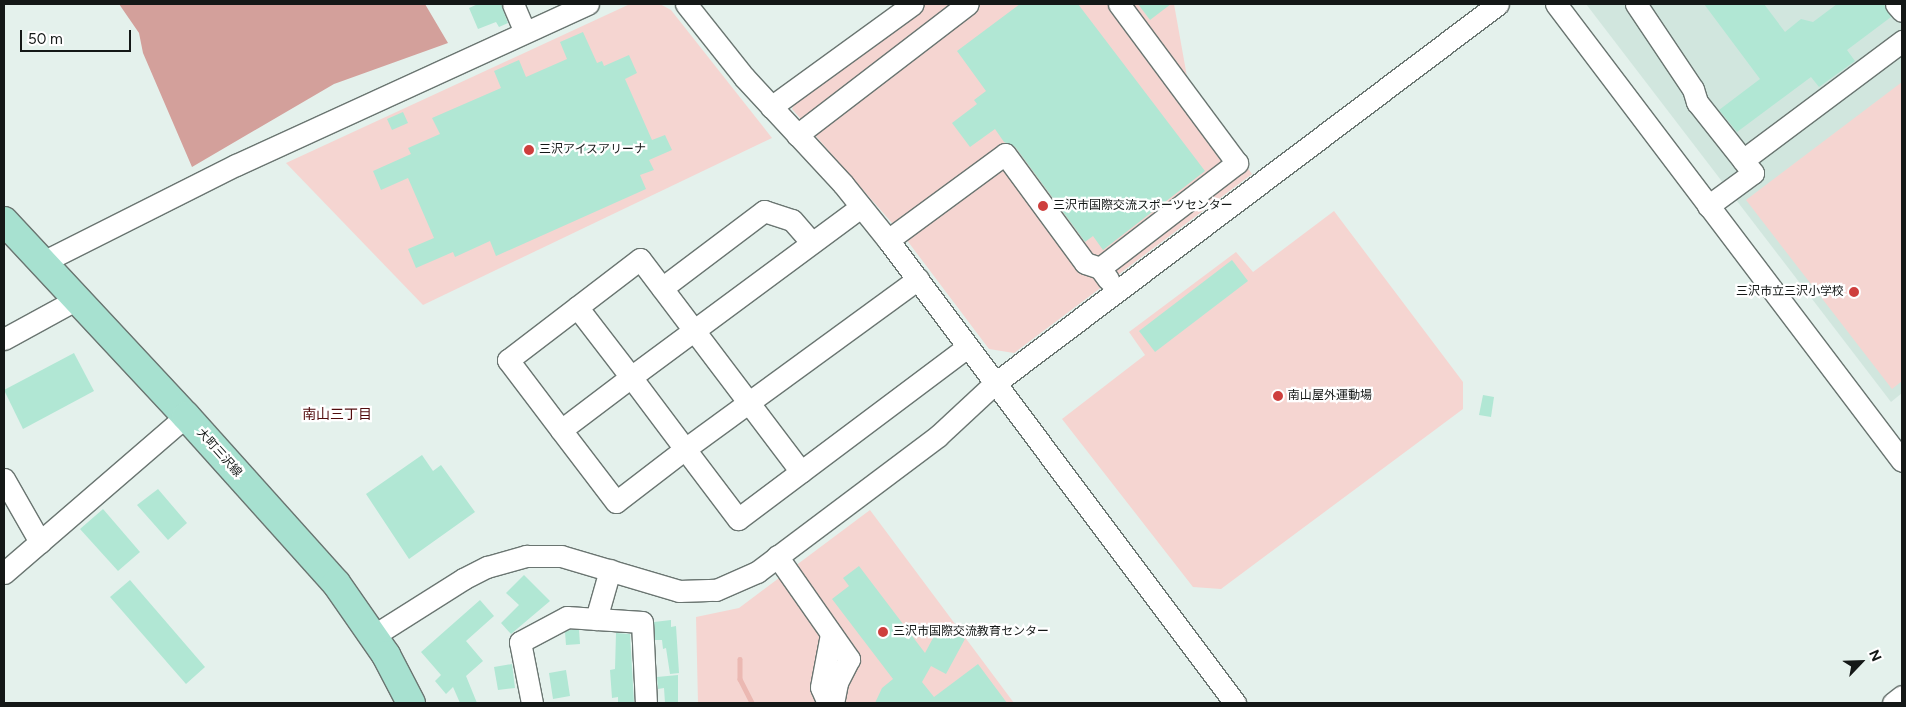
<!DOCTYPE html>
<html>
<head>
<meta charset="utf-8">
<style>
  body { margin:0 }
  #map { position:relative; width:1906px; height:707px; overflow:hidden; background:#e4f1ec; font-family:Figtree,"Noto Sans JP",sans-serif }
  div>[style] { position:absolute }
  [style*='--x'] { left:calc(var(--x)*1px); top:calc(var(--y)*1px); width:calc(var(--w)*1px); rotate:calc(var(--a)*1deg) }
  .built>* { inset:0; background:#d1e6de }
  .green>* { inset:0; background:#f5d5d1 }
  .forest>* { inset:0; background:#d3a09b }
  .stream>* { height:4.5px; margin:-2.25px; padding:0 2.25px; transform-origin:2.25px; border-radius:2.25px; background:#ebb8b2 }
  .building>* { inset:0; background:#b1e7d4 }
  .roads { filter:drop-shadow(1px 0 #6a7571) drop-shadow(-1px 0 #6a7571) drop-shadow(0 1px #6a7571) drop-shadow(0 -1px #6a7571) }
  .minor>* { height:21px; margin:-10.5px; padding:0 10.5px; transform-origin:10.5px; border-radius:10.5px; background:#fff }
  .major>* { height:28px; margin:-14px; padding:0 14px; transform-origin:14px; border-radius:14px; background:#a7e1d0 }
  .dots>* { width:14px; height:14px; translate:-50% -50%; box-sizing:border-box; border:2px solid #fff; border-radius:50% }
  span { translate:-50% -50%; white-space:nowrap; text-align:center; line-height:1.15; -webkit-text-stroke:4.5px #fff; paint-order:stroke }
  .poi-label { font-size:12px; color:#141817 }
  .left { translate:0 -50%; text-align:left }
  .right { translate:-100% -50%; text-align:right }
  .street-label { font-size:12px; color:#141817 }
  .neighbourhood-label { font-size:14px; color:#510c0d }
  .frame { position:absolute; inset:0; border:5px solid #141817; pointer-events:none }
  .north { position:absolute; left:1836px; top:637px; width:50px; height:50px; -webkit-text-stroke:4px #fff; paint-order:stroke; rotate:66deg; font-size:14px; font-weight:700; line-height:20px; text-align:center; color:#141817 }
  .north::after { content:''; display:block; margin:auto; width:18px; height:22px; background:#141817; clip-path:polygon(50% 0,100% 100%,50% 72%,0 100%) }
  .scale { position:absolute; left:20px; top:30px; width:111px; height:22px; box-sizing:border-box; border:2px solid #141817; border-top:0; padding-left:6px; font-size:15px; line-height:18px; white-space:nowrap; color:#141817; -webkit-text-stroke:4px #fff; paint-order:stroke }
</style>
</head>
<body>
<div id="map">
  <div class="built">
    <i style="clip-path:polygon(1586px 4px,1902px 4px,1902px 393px,1891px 402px)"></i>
  </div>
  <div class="green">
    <i style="clip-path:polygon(630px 4px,660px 4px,671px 10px,772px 138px,423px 305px,286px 163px)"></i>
    <i style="clip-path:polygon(922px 4px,1174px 4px,1189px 88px,1252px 174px,1014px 353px,989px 349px,906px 239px,792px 109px,795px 102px)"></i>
    <i style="clip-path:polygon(1902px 82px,1902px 381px,1892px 389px,1746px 200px)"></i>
    <i style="clip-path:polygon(1334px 211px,1463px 382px,1463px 409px,1221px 589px,1193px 587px,1062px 419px,1145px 355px,1129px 332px,1236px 252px,1253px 272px)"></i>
    <i style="clip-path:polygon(870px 510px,1014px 703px,698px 703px,696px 617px,739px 608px)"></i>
  </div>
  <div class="forest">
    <i style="clip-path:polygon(119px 4px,425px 4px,448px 43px,334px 84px,192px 167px,143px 53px,139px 33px)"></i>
  </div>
  <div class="stream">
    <i style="--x:740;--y:659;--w:20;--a:90"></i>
    <i style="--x:740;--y:679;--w:27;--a:63"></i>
  </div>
  <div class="building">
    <i style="clip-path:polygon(478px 4px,501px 4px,508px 23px,499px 27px,496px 22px,478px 29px,469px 8px)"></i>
    <i style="clip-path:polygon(1020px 4px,1078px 4px,1205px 171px,1103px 250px,1093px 236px,1085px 242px,1015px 147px,1004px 142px,995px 129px,970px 147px,952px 123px,977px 104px,974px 100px,986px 91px,957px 51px)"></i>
    <i style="clip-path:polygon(1138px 4px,1171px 4px,1150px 20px)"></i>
    <i style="clip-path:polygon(1704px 4px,1764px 4px,1785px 32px,1801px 19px,1813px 22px,1837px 4px,1884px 4px,1891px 17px,1847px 50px,1855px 61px,1819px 87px,1811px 77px,1737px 132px,1719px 110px,1760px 79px)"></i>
    <i style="clip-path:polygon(583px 32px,597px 63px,602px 61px,604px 66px,629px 55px,637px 73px,625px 79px,652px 140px,665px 135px,672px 150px,649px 160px,654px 170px,640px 175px,646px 189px,496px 256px,490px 241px,455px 257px,453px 252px,416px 268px,408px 249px,434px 238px,408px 178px,381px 190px,373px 171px,411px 154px,408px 148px,440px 134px,432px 118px,501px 88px,494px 71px,519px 60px,526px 77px,567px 59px,560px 42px)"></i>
    <i style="clip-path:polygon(403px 112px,408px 123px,392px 130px,387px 119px)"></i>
    <i style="clip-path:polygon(1232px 260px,1248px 281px,1155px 352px,1139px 331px)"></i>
    <i style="clip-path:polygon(74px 353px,94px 391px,23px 429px,4px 390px)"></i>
    <i style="clip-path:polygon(1483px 395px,1494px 397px,1491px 417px,1479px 415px)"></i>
    <i style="clip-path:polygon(422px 455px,433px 471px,441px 465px,475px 512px,409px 559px,366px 494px)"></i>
    <i style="clip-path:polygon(158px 489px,187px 523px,168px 540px,137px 505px)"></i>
    <i style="clip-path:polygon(103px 509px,140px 552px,118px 571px,80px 529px)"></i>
    <i style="clip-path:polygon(859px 566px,925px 653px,940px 625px,965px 639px,946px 674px,931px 666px,922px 682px,934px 697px,978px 664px,1007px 703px,875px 703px,882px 688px,893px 679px,832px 599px,849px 586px,843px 578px)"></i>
    <i style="clip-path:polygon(524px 575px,550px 601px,511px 634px,501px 623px,519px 605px,506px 593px)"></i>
    <i style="clip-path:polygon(130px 580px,205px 667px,186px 684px,110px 597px)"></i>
    <i style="clip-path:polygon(480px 600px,494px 616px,466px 641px,483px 661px,466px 676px,477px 703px,460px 703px,453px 687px,446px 694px,435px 681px,441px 675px,421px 652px)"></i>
    <i style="clip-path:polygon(671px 620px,671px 627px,676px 626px,679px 673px,670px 674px,666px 648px,663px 649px,662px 640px,655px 640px,654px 622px)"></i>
    <i style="clip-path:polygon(570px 630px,579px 630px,580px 644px,566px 645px,565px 632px)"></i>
    <i style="clip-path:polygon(616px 633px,630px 634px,634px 703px,618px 703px,618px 697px,612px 698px,610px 670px,615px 669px)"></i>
    <i style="clip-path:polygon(512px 664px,515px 688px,498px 690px,494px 667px)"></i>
    <i style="clip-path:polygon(566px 670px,570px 696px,553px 699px,549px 673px)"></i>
    <i style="clip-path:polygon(678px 675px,678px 703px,665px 703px,664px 688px,658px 689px,657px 677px)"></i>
  </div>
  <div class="roads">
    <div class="minor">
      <i style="--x:513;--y:4;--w:30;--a:67"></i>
      <i style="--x:686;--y:4;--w:93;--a:51.5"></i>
      <i style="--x:744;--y:77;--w:146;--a:47.2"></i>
      <i style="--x:843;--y:184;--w:72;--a:51.2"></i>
      <i style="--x:888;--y:240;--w:579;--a:53.15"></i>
      <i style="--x:1556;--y:4;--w:573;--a:52.87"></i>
      <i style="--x:1636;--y:4;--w:102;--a:56.2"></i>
      <i style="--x:1693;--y:89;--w:14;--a:73"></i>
      <i style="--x:1697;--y:102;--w:74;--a:51.6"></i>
      <i style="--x:1896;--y:4;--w:9;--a:49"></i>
      <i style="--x:771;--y:107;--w:175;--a:-36"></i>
      <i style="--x:797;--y:135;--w:215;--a:-37.5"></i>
      <i style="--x:1708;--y:206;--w:56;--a:-36.3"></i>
      <i style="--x:1753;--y:173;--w:16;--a:-128"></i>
      <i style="--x:1743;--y:160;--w:199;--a:-36.8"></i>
      <i style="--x:888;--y:240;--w:145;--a:-36.3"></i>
      <i style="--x:1005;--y:154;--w:135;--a:53.7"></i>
      <i style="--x:1085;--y:263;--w:16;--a:18"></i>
      <i style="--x:1100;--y:268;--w:14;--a:54"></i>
      <i style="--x:43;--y:262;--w:216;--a:-26.7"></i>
      <i style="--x:236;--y:165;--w:387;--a:-24.6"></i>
      <i style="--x:1100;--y:268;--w:173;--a:-37.5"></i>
      <i style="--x:1237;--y:163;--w:198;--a:-126.6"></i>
      <i style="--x:918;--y:279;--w:288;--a:143.9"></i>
      <i style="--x:685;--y:449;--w:87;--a:142.5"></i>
      <i style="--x:616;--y:502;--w:91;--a:-127.4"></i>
      <i style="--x:561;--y:430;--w:88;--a:-37.1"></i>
      <i style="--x:631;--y:377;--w:90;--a:53.1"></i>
      <i style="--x:685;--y:449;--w:88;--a:52.9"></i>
      <i style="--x:738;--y:519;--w:286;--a:-36.9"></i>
      <i style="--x:662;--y:288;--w:128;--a:-37"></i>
      <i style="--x:764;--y:211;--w:29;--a:18"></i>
      <i style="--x:792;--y:220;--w:30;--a:49"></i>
      <i style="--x:577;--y:307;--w:88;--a:52.4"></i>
      <i style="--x:631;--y:377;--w:286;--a:-36.5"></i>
      <i style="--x:4;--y:339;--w:83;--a:-28.7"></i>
      <i style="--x:561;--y:430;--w:88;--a:-127.1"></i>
      <i style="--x:508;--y:360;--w:166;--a:-37.4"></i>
      <i style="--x:640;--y:259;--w:267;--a:52.9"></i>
      <i style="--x:4;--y:479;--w:73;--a:60.3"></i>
      <i style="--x:777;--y:556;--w:126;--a:55"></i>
      <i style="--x:849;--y:659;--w:27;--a:117"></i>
      <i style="--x:837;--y:683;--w:20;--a:101"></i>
      <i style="--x:4;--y:573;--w:240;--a:-40.8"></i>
      <i style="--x:596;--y:619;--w:51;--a:-74.1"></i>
      <i style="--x:373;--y:636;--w:107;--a:-32.3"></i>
      <i style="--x:463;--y:579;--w:27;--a:-27"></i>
      <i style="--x:487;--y:567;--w:41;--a:-15.8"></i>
      <i style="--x:526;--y:556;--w:35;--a:0"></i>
      <i style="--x:561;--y:556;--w:123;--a:16.5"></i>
      <i style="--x:679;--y:591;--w:37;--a:-2"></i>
      <i style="--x:716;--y:590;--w:45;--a:-23.7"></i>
      <i style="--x:757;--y:572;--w:226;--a:-36.9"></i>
      <i style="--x:938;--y:436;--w:76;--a:-42.9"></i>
      <i style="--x:994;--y:384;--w:631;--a:-37.02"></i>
      <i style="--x:532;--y:703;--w:62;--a:-101.1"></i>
      <i style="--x:520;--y:642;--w:53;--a:-28"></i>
      <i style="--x:567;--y:617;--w:75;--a:3.8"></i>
      <i style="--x:642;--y:622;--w:81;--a:87.2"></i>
      <i style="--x:828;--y:703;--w:17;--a:-114"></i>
      <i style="--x:821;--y:687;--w:54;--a:-79.3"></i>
      <i style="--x:1893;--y:703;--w:11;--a:-38"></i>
    </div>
    <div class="major">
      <i style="--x:4;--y:221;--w:267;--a:47"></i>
      <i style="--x:186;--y:416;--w:224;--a:48.1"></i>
      <i style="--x:336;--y:583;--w:88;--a:55.2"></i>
      <i style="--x:386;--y:655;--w:54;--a:62.5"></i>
    </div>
  </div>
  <div class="dots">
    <i style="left:529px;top:150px;background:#ce3f3d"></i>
    <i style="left:1043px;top:206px;background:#ce3f3d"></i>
    <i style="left:1854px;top:292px;background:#ce3f3d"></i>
    <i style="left:1278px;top:396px;background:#ce3f3d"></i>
    <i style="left:883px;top:632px;background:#ce3f3d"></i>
  </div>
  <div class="poi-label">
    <span class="left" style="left:539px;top:150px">三沢アイスアリーナ</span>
    <span class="left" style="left:1053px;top:206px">三沢市国際交流スポーツセンター</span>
    <span class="right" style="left:1844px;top:292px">三沢市立三沢小学校</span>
    <span class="left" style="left:1288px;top:396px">南山屋外運動場</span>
    <span class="left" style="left:893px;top:632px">三沢市国際交流教育センター</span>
  </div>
  <div class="street-label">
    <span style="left:219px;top:453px;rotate:48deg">大町三沢線</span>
  </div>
  <div class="neighbourhood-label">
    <span style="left:337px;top:415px">南山三丁目</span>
  </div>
  <div class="frame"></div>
  <div class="north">N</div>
  <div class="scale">50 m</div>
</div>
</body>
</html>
